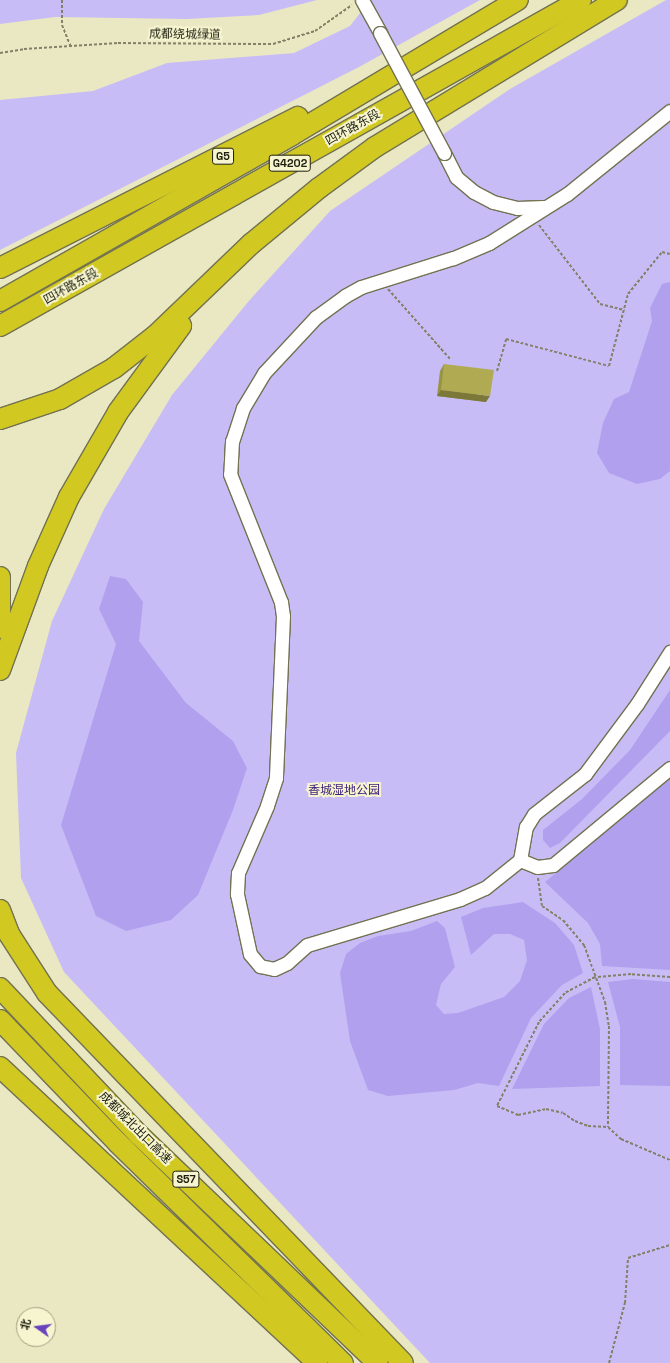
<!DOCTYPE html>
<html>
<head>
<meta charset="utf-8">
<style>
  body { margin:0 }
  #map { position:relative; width:670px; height:1363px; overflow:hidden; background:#e9e8c3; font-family:"Space Grotesk","Noto Sans SC",sans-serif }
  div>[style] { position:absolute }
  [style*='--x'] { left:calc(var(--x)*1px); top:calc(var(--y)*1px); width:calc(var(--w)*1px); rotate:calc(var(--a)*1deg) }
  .green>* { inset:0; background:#c8bcf7 }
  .water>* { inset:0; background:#b1a0ee }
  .path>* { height:2px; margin-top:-1px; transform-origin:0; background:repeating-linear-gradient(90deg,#828168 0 3px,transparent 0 5px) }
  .roads { filter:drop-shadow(1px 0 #737251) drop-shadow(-1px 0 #737251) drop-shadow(0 1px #737251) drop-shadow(0 -1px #737251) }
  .minor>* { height:13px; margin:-6.5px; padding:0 6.5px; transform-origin:6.5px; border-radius:6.5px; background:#fff }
  .highway>* { height:20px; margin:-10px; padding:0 10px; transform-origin:10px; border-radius:10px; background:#d1c822 }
  .bridges { filter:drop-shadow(1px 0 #737251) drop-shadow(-1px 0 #737251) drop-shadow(0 1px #737251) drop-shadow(0 -1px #737251) }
  .minor-bridge>* { height:13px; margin:-6.5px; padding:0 6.5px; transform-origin:6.5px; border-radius:6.5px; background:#fff }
  .wall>* { inset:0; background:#979347 }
  .shaded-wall>* { inset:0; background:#7b783a }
  .building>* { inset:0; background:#b0ab53 }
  span { translate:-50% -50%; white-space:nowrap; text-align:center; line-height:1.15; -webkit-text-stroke:4px #f6f5d0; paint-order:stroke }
  .shield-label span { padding:1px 3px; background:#f6f5d0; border:1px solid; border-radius:3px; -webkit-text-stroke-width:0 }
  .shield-label { font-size:11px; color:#1e1e10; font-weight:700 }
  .street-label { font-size:12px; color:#1e1e10 }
  .park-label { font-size:12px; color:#3f2179 }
  .north { position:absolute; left:16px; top:1307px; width:40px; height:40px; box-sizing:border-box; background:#f6f5d0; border:1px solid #a09f83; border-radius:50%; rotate:284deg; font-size:11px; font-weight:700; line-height:16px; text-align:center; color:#1e1e10 }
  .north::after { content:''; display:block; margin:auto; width:14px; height:18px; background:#6943bb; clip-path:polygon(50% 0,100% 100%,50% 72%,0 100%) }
</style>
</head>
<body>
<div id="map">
  <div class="green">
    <i style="clip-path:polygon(0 0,317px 0,259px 15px,187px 19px,55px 17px,0 24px)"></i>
    <i style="clip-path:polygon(370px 0,480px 0,359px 67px,0 250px,0 100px,93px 91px,167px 63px,294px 53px,350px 26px)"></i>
    <i style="clip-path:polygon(666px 0,670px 0,670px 1363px,430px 1363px,64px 972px,21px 878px,16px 753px,52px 621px,104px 509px,172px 395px,248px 302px,330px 211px,510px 89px)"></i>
  </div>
  <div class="water">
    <i style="clip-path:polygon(670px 282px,670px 471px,660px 479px,637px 484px,609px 473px,597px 453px,603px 423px,614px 399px,629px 392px,652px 321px,650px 308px,662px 284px)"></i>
    <i style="clip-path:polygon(110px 576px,126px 579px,143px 602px,139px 641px,186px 703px,233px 741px,247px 768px,233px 810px,198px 895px,171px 920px,126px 931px,96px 916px,61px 825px,116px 644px,99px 609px)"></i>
    <i style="clip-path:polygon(670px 690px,670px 731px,560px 843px,550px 848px,543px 840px,543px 830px,582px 799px,630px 750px)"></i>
    <i style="clip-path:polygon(670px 778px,670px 970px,602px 966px,600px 944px,588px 923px,545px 882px)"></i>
    <i style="clip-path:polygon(523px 902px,555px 923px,574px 945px,583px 973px,562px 985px,531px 1018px,499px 1086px,478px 1083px,454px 1090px,388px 1096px,368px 1090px,350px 1041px,340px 973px,346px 954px,360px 943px,378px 936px,411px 931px,437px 921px,445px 928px,455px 967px,441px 984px,436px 1005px,444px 1014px,458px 1013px,504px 997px,520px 981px,527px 960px,524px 940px,510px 934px,494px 934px,471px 955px,461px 917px,483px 908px)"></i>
    <i style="clip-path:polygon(633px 979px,670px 982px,670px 1086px,620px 1085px,620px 1027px,608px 982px)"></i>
    <i style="clip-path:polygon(591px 987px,600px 1029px,600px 1086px,512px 1089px,544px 1024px,569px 998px)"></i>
  </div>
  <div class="path">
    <i style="--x:62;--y:0;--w:25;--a:90"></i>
    <i style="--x:62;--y:25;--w:22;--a:68"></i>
    <i style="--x:0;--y:53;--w:24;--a:-9"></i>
    <i style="--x:24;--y:49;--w:94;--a:-3.7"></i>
    <i style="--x:118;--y:43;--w:155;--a:0.4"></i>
    <i style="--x:273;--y:44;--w:44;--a:-17.2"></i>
    <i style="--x:315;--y:31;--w:45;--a:-35.1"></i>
    <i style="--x:539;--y:225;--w:100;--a:52.3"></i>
    <i style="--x:600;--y:304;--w:25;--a:14"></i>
    <i style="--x:388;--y:289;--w:95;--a:48.4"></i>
    <i style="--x:497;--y:371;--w:33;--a:-74"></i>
    <i style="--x:506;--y:339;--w:106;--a:14.7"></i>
    <i style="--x:609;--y:366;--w:74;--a:-75.2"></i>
    <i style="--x:628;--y:294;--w:54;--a:-51"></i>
    <i style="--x:662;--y:252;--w:8;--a:14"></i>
    <i style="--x:538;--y:878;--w:28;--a:82"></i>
    <i style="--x:542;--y:906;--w:25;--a:34"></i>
    <i style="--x:563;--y:920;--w:33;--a:50"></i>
    <i style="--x:584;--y:945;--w:61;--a:69.8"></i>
    <i style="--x:605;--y:1002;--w:24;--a:81"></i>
    <i style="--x:609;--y:1026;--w:101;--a:90.6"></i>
    <i style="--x:670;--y:977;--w:39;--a:-176"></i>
    <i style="--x:631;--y:974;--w:36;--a:175"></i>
    <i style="--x:595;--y:977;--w:34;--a:152"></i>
    <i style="--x:565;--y:993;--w:39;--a:132"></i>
    <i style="--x:539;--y:1022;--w:94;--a:116.6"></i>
    <i style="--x:497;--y:1106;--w:23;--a:23"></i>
    <i style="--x:518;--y:1115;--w:29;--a:-12"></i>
    <i style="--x:546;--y:1109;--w:17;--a:13"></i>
    <i style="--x:563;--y:1113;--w:14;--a:34"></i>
    <i style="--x:575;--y:1121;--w:14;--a:21"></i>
    <i style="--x:588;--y:1126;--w:20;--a:3"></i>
    <i style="--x:608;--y:1127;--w:18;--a:43"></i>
    <i style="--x:621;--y:1139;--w:53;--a:23.2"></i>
    <i style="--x:609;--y:1363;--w:62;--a:-75.1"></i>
    <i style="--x:625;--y:1303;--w:45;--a:-86.2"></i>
    <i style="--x:628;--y:1258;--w:44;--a:-17.2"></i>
  </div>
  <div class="roads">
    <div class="minor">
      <i style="--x:362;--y:0;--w:38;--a:61"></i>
      <i style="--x:670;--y:111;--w:132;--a:141.1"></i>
      <i style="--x:567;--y:194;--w:92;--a:147.9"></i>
      <i style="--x:489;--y:243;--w:39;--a:157"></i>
      <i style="--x:453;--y:258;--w:96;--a:162.5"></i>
      <i style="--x:361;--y:287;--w:18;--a:151"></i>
      <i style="--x:345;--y:296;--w:36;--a:144"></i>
      <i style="--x:316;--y:317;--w:76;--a:132.9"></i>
      <i style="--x:264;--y:373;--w:41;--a:121"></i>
      <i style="--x:243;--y:408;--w:35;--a:108"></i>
      <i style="--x:232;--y:441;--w:33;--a:93"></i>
      <i style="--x:230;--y:474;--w:138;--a:68.3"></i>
      <i style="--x:281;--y:602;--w:14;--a:82"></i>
      <i style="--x:283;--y:616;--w:162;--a:92.5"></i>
      <i style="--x:276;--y:778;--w:29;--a:108"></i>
      <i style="--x:267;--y:806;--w:73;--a:113.4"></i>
      <i style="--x:238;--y:873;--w:21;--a:93"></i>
      <i style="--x:237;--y:894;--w:61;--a:77.8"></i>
      <i style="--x:250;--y:954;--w:16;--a:50"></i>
      <i style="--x:260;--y:966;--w:14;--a:12"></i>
      <i style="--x:274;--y:969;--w:14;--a:-25"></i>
      <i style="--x:287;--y:963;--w:27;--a:-42"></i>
      <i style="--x:307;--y:945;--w:160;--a:-16.7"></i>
      <i style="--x:460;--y:899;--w:27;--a:-24"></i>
      <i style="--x:485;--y:888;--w:45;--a:-38.7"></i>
      <i style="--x:520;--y:860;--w:18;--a:22"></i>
      <i style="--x:537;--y:867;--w:16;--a:-7"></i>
      <i style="--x:553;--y:865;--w:152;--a:-39.7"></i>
      <i style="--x:444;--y:153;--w:27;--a:63"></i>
      <i style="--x:456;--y:177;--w:23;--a:40"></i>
      <i style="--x:474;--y:192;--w:21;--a:28"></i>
      <i style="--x:493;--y:202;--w:25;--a:14"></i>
      <i style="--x:517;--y:208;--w:27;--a:-2"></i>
      <i style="--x:520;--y:860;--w:34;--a:-80"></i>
      <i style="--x:526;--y:827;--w:15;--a:-58"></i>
      <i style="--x:534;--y:814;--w:65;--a:-38.1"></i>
      <i style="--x:585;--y:774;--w:87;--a:-53.4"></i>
      <i style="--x:637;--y:704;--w:62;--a:-57.6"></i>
    </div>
    <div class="highway">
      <i style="--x:0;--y:268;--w:334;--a:-26.9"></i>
      <i style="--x:0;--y:301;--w:336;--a:-29.6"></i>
      <i style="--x:292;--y:135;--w:263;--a:-30.9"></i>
      <i style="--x:0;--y:326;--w:666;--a:-29.3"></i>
      <i style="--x:0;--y:419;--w:63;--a:-18.4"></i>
      <i style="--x:60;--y:399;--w:62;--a:-29.9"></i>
      <i style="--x:114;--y:368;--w:52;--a:-38"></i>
      <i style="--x:155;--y:336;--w:133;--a:-43.8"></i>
      <i style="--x:251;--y:244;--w:88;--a:-39.5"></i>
      <i style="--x:319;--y:188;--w:69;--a:-36.2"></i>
      <i style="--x:375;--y:147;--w:283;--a:-31.3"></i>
      <i style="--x:0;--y:577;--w:51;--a:90"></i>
      <i style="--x:0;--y:670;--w:111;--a:-69.9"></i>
      <i style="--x:38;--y:566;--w:76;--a:-65.8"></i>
      <i style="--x:69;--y:497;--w:98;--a:-60"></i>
      <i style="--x:118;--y:412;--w:107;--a:-53.8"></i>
      <i style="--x:0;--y:910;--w:26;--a:69"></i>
      <i style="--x:9;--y:934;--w:70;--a:57.2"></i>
      <i style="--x:47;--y:993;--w:513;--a:46.1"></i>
      <i style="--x:0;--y:988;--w:202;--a:46.6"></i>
      <i style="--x:139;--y:1135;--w:330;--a:43.7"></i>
      <i style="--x:0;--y:1020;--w:170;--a:46.2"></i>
      <i style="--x:118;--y:1143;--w:315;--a:44.4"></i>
      <i style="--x:0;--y:1067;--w:434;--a:43"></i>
    </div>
  </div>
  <div class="bridges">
    <div class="minor-bridge">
      <i style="--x:380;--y:33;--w:136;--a:61.9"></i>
    </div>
  </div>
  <div class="wall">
    <i style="clip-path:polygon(444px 364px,486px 402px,437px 396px,440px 371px)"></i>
  </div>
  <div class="shaded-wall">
    <i style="clip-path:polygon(441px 390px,490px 396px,486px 402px,437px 396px)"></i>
  </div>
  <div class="building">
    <i style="clip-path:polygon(444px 364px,494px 370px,490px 396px,441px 390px)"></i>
  </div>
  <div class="shield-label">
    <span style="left:223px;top:156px">G5</span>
    <span style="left:290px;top:163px">G4202</span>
    <span style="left:186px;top:1179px">S57</span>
  </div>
  <div class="street-label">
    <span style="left:185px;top:35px;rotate:1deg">成都绕城绿道</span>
    <span style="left:353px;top:128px;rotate:-29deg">四环路东段</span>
    <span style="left:71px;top:287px;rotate:-29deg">四环路东段</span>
    <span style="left:135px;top:1128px;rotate:45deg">成都城北出口高速</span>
  </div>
  <div class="park-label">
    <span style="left:344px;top:791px">香城湿地公园</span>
  </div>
  <div class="north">北</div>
</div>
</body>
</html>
